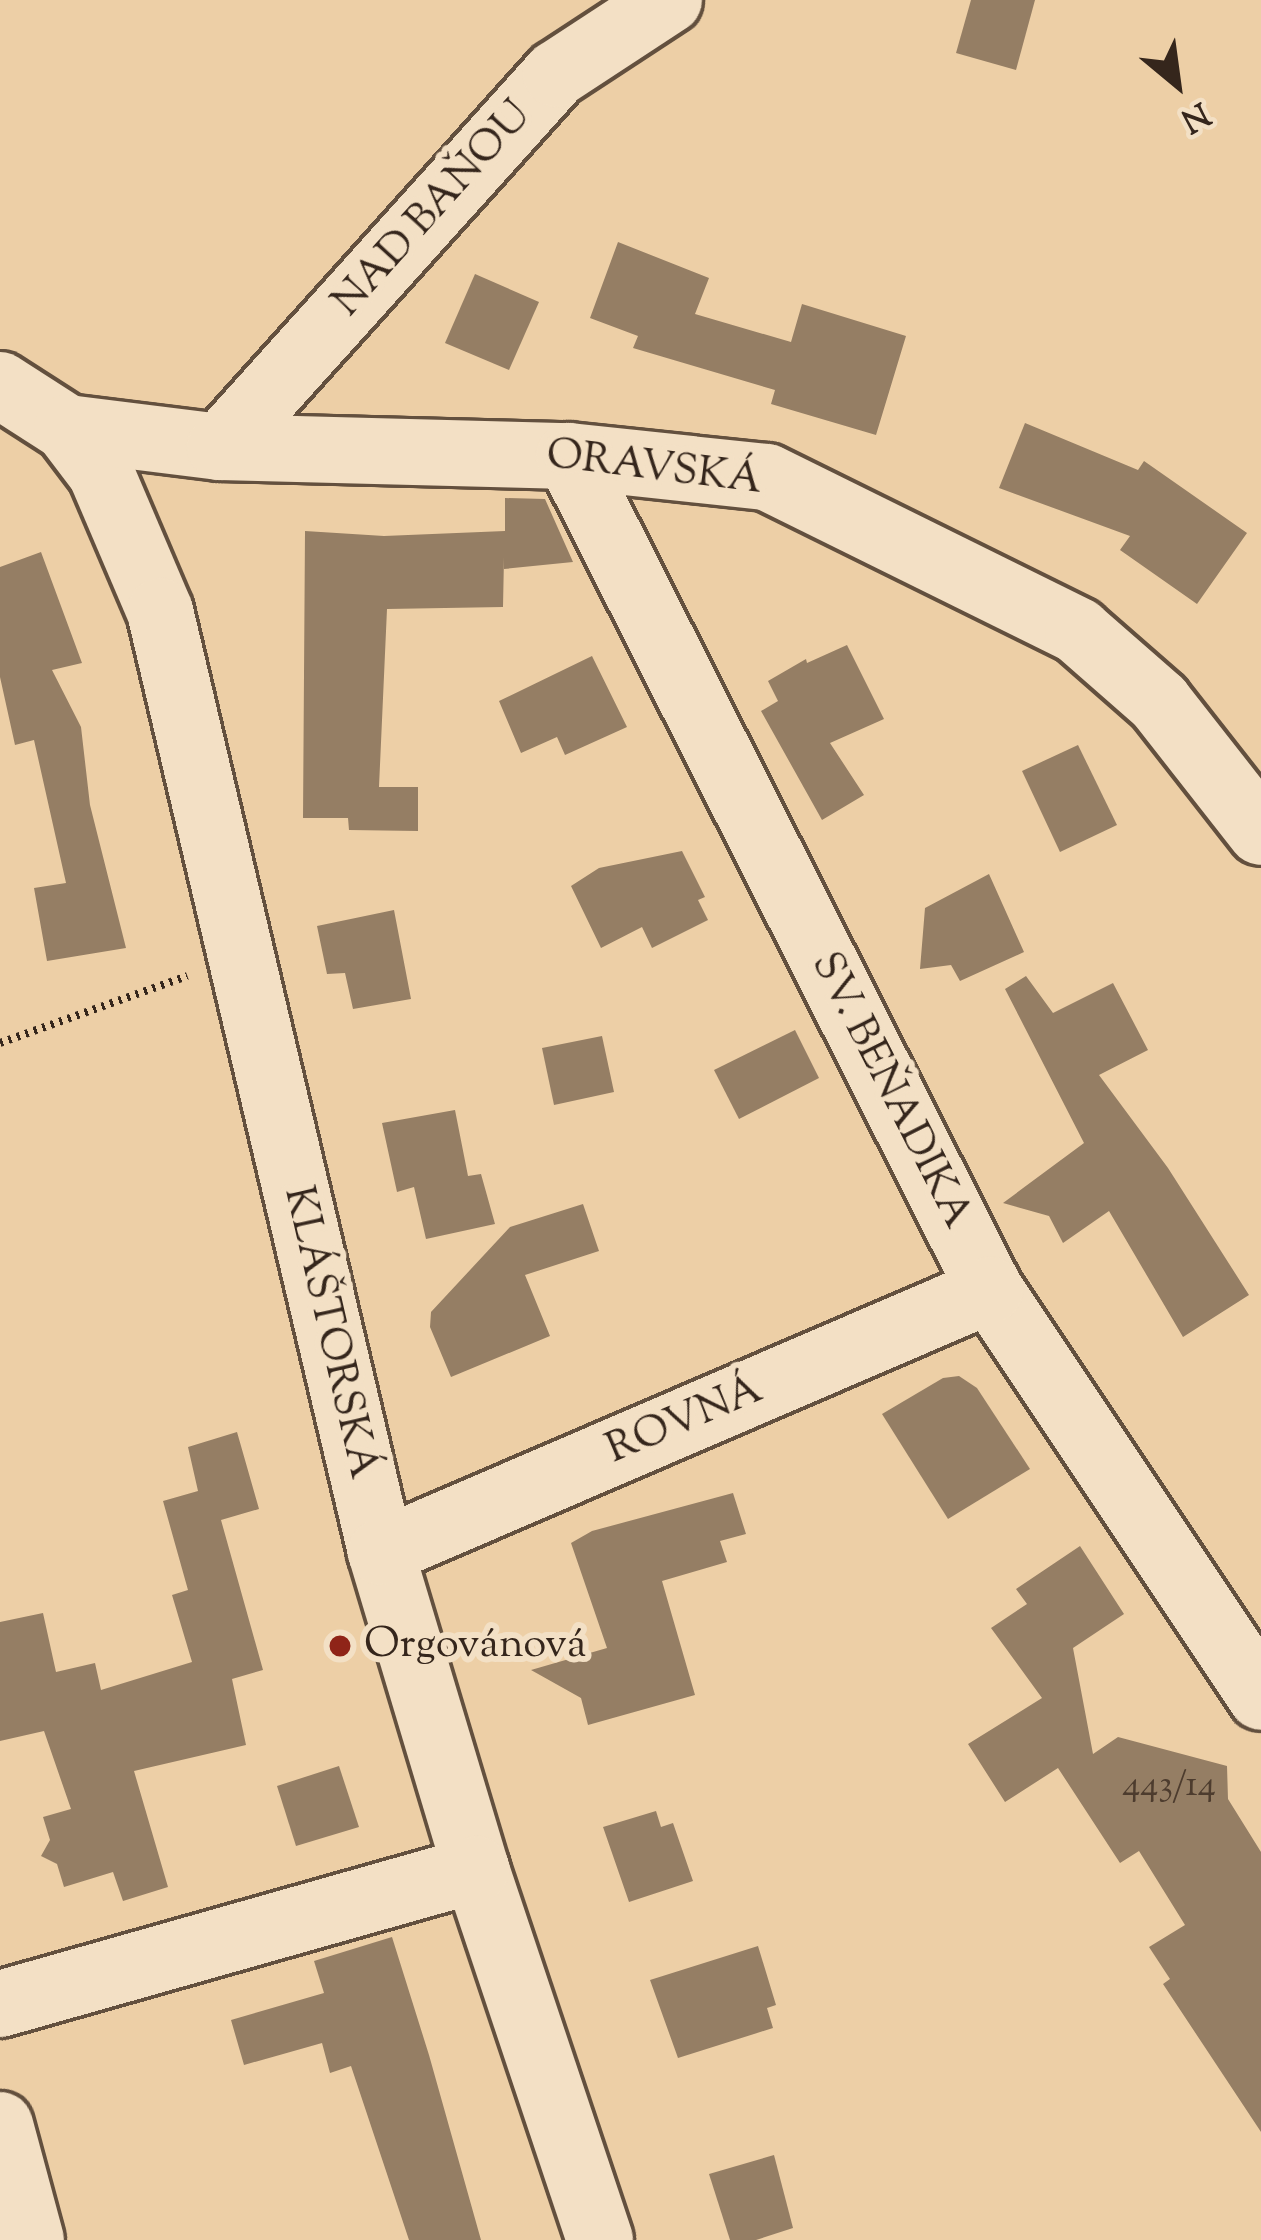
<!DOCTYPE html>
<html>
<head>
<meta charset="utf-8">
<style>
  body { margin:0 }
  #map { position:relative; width:1261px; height:2240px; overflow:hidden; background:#edcfa6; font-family:"Sorts Mill Goudy",serif }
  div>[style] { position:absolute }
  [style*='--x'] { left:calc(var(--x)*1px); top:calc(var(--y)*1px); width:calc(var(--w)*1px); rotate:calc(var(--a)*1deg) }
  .building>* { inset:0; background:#957e64 }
  .path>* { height:8px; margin-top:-4px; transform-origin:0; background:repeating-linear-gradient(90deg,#35261c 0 3px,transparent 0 9px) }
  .roads { filter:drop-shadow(3px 0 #63503e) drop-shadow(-3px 0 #63503e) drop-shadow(0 3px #63503e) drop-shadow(0 -3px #63503e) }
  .minor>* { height:66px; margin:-33px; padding:0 33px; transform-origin:33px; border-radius:33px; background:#f3e0c5 }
  .dots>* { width:33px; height:33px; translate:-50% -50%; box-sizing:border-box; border:6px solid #f3e0c5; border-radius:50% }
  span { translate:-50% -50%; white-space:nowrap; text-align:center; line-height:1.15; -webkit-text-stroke:12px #f3e0c5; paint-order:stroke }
  .number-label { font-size:36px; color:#4d3c2e }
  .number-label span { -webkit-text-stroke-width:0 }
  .street-label { font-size:42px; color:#35261c }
  .poi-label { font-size:42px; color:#35261c }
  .left { translate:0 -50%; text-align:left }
  .north { position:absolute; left:1117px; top:24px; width:120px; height:120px; -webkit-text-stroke:9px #f3e0c5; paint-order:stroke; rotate:151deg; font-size:33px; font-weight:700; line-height:48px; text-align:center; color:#35261c }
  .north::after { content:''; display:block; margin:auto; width:42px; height:54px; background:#35261c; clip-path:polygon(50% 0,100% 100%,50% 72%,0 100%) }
</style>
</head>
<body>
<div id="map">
  <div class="building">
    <i style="clip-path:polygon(971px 0,1035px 0,1016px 70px,956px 53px)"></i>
    <i style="clip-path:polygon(618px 242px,709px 278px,695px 314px,791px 342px,802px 304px,906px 336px,876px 435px,771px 404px,775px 390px,633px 348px,638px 336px,590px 318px)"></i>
    <i style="clip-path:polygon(475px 274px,539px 302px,509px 370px,445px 343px)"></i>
    <i style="clip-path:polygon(1025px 423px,1138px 470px,1144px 461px,1247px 533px,1197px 604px,1120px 550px,1130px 536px,999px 488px)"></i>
    <i style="clip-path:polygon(505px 498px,545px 499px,573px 562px,504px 569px,504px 557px,503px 607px,387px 609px,379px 787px,418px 787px,418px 831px,349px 830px,348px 818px,303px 818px,305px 531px,384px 536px,505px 531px)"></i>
    <i style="clip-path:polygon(41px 552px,82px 663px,52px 670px,81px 727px,90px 805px,126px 948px,47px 961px,34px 888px,66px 883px,34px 740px,15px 745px,0 677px,0 567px)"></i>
    <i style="clip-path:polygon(847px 645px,884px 719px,830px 743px,864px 795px,822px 820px,761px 711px,778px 701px,768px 681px,806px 659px,807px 663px)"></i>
    <i style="clip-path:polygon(592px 656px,627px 727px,565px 755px,557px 737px,521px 753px,499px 701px)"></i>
    <i style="clip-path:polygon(1078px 745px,1117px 825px,1060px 852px,1022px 771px)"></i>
    <i style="clip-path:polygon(682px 851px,705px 897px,698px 900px,708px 920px,652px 948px,642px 927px,601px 948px,571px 886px,599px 868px)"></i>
    <i style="clip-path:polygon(989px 874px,1024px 952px,960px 981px,951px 965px,920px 969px,925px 908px)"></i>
    <i style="clip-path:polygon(394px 910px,411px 999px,353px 1009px,345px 973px,327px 974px,317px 926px)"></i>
    <i style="clip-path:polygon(1026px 976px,1053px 1013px,1113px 983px,1148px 1050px,1099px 1075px,1168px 1168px,1249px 1295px,1183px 1337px,1109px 1211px,1063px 1243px,1049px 1216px,1003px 1203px,1084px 1143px,1005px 989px)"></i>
    <i style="clip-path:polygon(795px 1030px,819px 1078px,739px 1119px,714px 1070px)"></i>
    <i style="clip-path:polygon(602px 1036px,614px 1092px,554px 1105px,542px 1048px)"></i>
    <i style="clip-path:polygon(455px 1110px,468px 1176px,481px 1174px,495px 1224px,426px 1239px,414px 1187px,397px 1192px,382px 1123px)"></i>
    <i style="clip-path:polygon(583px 1204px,599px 1251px,525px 1275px,550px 1336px,451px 1377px,430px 1327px,431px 1312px,510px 1227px)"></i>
    <i style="clip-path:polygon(959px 1376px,977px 1388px,1030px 1469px,948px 1519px,882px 1414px,943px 1378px)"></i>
    <i style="clip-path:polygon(237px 1432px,259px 1509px,221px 1520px,263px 1670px,232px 1679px,246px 1745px,134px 1771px,168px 1887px,123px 1901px,113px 1872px,64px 1887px,57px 1864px,41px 1856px,50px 1840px,43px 1817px,71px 1809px,44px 1731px,0 1741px,0 1622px,43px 1613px,56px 1672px,95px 1663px,101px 1690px,192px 1662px,172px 1595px,188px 1590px,163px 1501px,198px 1491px,188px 1447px)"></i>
    <i style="clip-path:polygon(733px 1493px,746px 1534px,720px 1541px,727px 1562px,662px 1581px,695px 1695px,588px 1725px,581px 1698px,531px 1670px,607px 1648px,571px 1543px,592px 1531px)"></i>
    <i style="clip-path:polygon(1080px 1546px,1124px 1614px,1073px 1648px,1093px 1754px,1118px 1737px,1227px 1766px,1228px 1799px,1261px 1852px,1261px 2132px,1163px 1984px,1170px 1979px,1149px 1947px,1185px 1925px,1139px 1851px,1120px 1863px,1058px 1768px,1005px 1802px,968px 1744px,1042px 1698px,991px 1628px,1027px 1604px,1016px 1589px)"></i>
    <i style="clip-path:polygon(339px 1766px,359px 1827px,296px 1846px,277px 1786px)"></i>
    <i style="clip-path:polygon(656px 1811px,661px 1827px,673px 1823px,693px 1881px,629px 1902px,603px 1827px)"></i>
    <i style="clip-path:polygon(392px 1937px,429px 2055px,481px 2240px,409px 2240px,351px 2066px,330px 2073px,322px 2043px,244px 2065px,231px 2020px,324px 1993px,314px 1961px)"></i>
    <i style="clip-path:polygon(758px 1946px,776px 2005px,767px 2008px,773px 2028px,678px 2058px,650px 1980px)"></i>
    <i style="clip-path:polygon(774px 2155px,793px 2228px,756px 2240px,730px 2240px,709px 2174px)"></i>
  </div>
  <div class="path">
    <i style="--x:0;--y:1043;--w:199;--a:-19.7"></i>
  </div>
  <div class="roads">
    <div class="minor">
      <i style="--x:0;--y:385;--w:80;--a:32.7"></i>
      <i style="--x:67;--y:428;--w:56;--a:52.9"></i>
      <i style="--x:101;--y:473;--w:150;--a:66.9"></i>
      <i style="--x:160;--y:611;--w:967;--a:76.78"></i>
      <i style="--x:381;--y:1552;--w:331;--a:73.3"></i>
      <i style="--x:476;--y:1869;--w:391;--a:71.5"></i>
      <i style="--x:67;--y:428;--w:154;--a:7.1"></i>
      <i style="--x:220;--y:447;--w:349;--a:1.5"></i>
      <i style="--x:569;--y:456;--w:199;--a:6.1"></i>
      <i style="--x:767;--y:477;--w:347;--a:26.3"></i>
      <i style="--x:1078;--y:631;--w:108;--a:41.2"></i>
      <i style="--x:1159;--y:702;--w:165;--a:51.9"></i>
      <i style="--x:220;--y:447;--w:502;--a:-47.99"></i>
      <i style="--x:556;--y:74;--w:135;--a:-33.2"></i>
      <i style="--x:569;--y:456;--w:934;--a:63.22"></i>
      <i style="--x:990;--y:1290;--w:489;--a:56.3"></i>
      <i style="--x:381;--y:1552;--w:663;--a:-23.28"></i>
      <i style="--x:0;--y:2004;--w:495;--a:-15.8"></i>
      <i style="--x:0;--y:2125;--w:119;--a:74.9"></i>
    </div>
  </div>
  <div class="dots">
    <i style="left:340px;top:1646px;background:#8f2418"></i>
  </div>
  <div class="number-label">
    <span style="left:1169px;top:1787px">443/14</span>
  </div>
  <div class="street-label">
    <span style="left:433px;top:210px;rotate:-48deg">NAD BAŇOU</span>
    <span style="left:654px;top:469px;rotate:7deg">ORAVSKÁ</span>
    <span style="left:890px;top:1091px;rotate:63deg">SV. BEŇADIKA</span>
    <span style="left:329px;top:1333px;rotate:77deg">KLÁŠTORSKÁ</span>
    <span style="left:685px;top:1421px;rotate:-23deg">ROVNÁ</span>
  </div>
  <div class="poi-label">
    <span class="left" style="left:364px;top:1646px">Orgovánová</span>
  </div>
  <div class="north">N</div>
</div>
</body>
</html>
